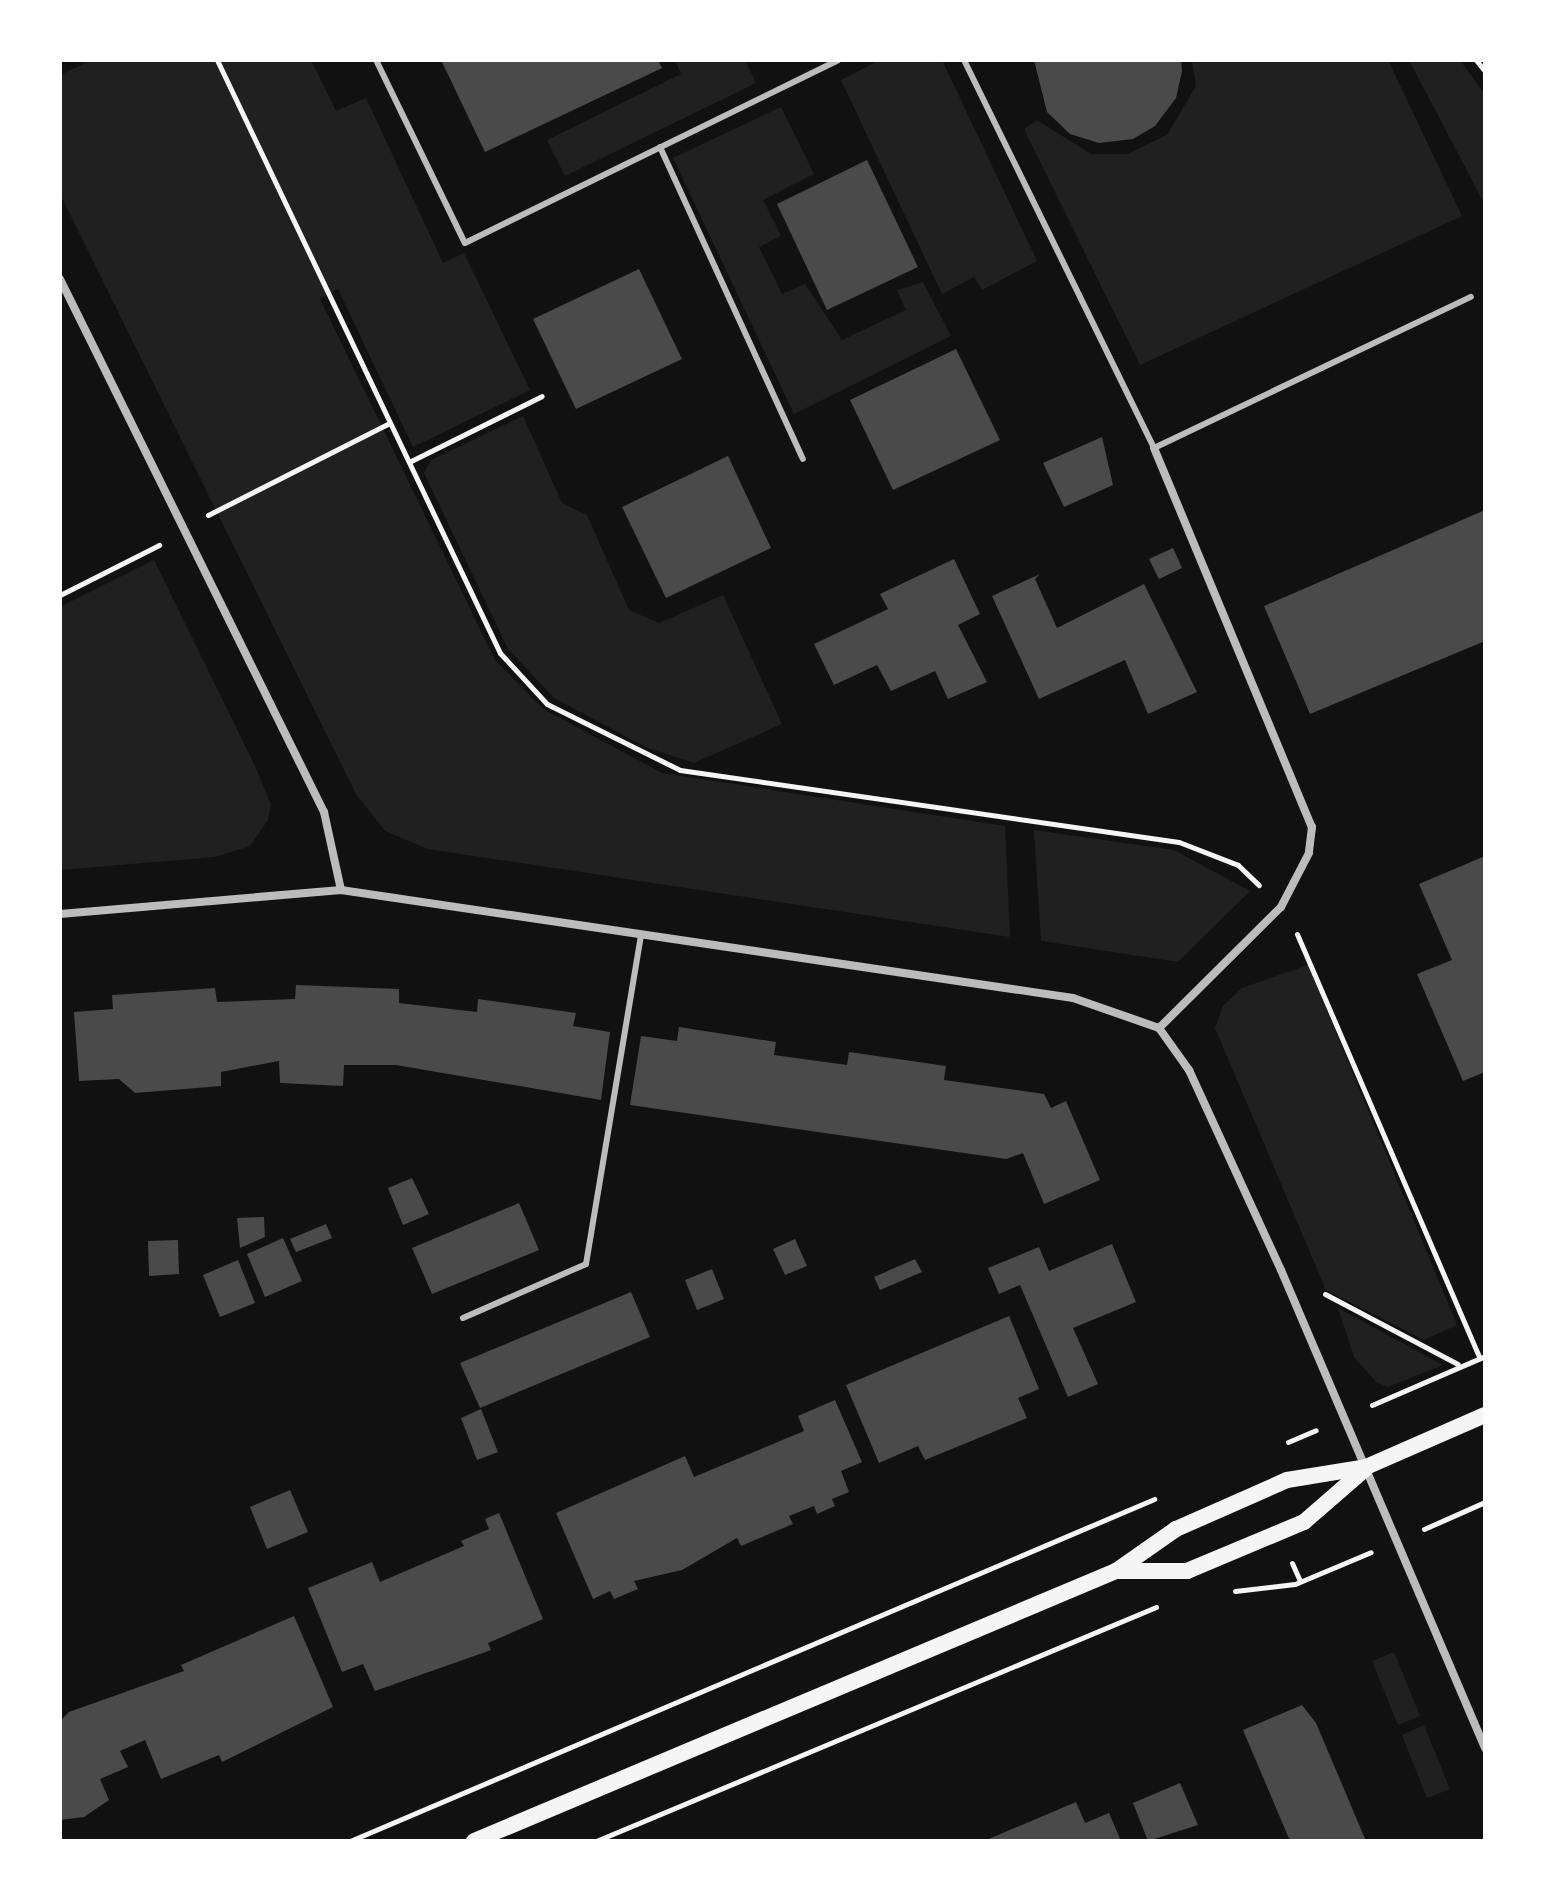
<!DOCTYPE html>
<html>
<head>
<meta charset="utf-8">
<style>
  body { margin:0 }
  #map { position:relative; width:1545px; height:1901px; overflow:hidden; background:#111; font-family:Manrope,sans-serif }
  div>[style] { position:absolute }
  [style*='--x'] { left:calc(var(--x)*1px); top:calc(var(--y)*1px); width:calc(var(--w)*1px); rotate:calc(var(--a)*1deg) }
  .green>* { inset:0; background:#202020 }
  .building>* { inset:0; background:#4a4a4a }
  .path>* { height:5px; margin:-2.5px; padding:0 2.5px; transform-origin:2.5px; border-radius:2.5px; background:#f5f5f5 }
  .service>* { height:6px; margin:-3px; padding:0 3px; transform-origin:3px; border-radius:3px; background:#bcbcbc }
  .minor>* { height:8px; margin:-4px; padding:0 4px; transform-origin:4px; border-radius:4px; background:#bcbcbc }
  .secondary>* { height:16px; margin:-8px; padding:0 8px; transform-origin:8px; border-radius:8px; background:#f5f5f5 }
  span { translate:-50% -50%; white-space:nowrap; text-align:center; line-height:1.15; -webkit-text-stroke:8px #fff; paint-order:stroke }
  .frame { position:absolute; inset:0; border:62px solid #fff; pointer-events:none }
</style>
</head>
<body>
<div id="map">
  <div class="green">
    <i style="clip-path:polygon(92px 60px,311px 60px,336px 111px,366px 98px,443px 263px,464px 253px,530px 390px,413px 447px,338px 289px,320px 299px,495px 660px,543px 709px,662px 773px,1005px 826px,1010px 937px,428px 849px,385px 831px,356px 794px,60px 194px,60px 75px)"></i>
    <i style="clip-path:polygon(675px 60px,745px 60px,756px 83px,565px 176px,547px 140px,681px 74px)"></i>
    <i style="clip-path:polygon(880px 60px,942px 60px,1037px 261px,982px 290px,974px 277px,942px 294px,841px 80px)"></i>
    <i style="clip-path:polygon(1192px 60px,1388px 60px,1462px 216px,1140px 365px,1024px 129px,1037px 120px,1091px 154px,1127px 154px,1167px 135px,1196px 86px)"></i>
    <i style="clip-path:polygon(1409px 60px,1460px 60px,1485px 95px,1485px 205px)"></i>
    <i style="clip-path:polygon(781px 107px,814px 174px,763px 200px,781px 236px,759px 247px,782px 294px,805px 284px,842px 340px,906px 310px,897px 290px,923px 282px,951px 336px,794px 414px,673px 158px)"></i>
    <i style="clip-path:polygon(523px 416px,562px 503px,587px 515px,629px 610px,659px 623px,723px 595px,782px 724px,694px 763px,648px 748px,554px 698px,508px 649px,424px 473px,431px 460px)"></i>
    <i style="clip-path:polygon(154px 560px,255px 766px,271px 804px,268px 820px,250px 846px,215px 857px,60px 870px,60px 607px)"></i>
    <i style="clip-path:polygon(1034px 830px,1174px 850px,1250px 891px,1178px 962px,1041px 941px)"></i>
    <i style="clip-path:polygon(1308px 965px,1457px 1325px,1424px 1340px,1326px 1290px,1215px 1028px,1223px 1006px,1242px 988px)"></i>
    <i style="clip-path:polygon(1338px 1308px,1443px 1365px,1388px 1387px,1376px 1382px,1354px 1357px)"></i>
    <i style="clip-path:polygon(1394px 1652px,1420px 1716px,1398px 1725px,1372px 1661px)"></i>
    <i style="clip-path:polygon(1424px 1725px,1450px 1789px,1427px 1798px,1402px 1735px)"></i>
  </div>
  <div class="building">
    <i style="clip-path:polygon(441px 60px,658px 60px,662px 68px,485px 152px)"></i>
    <i style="clip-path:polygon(1034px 60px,1181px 60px,1182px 71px,1176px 98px,1155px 126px,1133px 139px,1099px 143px,1070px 134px,1047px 112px)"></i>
    <i style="clip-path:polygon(867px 160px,918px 267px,827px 310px,777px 204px)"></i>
    <i style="clip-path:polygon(639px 269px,682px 359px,576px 409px,533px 319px)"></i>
    <i style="clip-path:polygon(956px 349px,1000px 440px,893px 490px,850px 400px)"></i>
    <i style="clip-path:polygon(1102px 437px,1113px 485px,1064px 507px,1043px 463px)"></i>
    <i style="clip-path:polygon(728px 456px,771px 548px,666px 598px,622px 507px)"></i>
    <i style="clip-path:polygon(1485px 510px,1485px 641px,1310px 714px,1264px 606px)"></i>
    <i style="clip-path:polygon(1173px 548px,1182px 568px,1159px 579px,1149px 559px)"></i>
    <i style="clip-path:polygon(954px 559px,980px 614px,958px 625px,987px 682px,948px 699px,935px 671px,891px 691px,877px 665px,834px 685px,814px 644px,888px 609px,880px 594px)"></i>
    <i style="clip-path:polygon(1040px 574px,1035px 579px,1057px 628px,1144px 584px,1197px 692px,1148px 714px,1125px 660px,1039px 699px,992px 596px)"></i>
    <i style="clip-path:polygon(1485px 856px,1485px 1072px,1463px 1081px,1417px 974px,1452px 960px,1419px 884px)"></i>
    <i style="clip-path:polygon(296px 985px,399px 989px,399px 1003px,477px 1012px,478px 999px,576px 1013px,573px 1026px,610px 1032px,601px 1100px,396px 1065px,344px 1065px,343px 1086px,280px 1083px,279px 1061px,221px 1072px,221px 1086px,135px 1093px,119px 1079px,79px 1081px,74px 1012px,113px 1009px,112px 995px,215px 988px,217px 1002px,295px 999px)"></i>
    <i style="clip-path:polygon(679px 1027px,776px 1042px,774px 1055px,847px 1065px,849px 1052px,946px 1066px,944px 1080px,1044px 1094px,1051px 1108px,1066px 1101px,1100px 1180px,1044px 1204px,1023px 1153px,1006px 1159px,630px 1105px,641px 1036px,677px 1041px)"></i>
    <i style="clip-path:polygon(412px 1178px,429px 1214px,403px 1225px,388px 1188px)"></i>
    <i style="clip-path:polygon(519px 1203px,539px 1250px,432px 1294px,412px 1248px)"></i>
    <i style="clip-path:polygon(264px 1217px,265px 1237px,240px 1248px,237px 1218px)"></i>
    <i style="clip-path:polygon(326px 1224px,332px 1238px,296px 1252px,290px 1239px)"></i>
    <i style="clip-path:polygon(283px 1238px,302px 1281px,265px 1297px,247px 1254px)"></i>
    <i style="clip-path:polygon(795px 1239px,807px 1266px,785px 1275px,773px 1249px)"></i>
    <i style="clip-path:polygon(178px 1240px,179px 1274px,149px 1276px,148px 1241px)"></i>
    <i style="clip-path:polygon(1112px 1244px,1136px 1302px,1073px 1328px,1098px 1384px,1068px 1397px,1020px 1285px,999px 1294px,988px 1268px,1039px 1247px,1049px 1271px)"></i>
    <i style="clip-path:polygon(915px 1259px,922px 1272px,880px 1290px,874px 1277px)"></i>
    <i style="clip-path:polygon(238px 1260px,255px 1303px,220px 1317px,203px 1275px)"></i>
    <i style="clip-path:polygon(712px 1269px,724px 1299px,697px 1310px,685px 1280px)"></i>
    <i style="clip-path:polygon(631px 1292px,650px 1337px,480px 1408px,460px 1363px)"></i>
    <i style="clip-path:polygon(1009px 1316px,1039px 1389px,1018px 1398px,1027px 1418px,925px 1460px,918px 1446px,879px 1463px,846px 1385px)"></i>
    <i style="clip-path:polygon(835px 1400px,862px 1462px,841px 1471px,849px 1492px,832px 1499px,835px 1506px,817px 1514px,814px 1506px,789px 1516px,793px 1524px,741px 1546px,737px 1538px,682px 1570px,634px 1581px,638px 1589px,614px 1599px,610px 1591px,593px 1599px,556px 1513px,685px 1456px,694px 1477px,804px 1431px,798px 1416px)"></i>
    <i style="clip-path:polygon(481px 1409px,498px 1452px,477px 1460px,461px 1418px)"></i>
    <i style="clip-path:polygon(290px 1490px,308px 1532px,267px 1549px,250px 1507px)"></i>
    <i style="clip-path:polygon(499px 1513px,543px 1619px,488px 1643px,491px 1650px,375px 1691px,363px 1664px,342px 1672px,308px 1588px,372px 1562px,380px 1582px,464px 1546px,461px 1541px,489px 1529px,485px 1519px)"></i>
    <i style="clip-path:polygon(294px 1616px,333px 1707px,222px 1762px,219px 1755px,161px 1779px,145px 1740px,120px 1751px,128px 1767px,100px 1779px,109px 1800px,84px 1817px,60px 1820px,60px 1721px,69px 1712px,184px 1671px,181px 1665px)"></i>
    <i style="clip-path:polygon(1302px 1705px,1316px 1723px,1366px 1841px,1290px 1841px,1243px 1730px)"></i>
    <i style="clip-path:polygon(1180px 1783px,1198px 1825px,1148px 1841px,1133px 1803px)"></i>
    <i style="clip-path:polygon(1076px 1802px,1085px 1823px,1109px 1813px,1121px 1841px,984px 1841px)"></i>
  </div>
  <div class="path">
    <i style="--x:217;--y:60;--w:657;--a:64.49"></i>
    <i style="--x:500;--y:653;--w:69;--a:47.3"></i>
    <i style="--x:547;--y:704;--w:148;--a:26.4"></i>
    <i style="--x:680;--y:770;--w:504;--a:8.21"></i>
    <i style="--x:1179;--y:842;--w:63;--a:21.3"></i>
    <i style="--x:1238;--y:865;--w:29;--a:44"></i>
    <i style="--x:1476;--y:60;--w:14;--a:51"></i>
    <i style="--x:409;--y:462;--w:148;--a:-26.4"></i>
    <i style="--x:208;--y:515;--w:203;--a:-26.9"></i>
    <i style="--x:60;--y:595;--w:111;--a:-26.8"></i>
    <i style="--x:1297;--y:934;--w:462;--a:66.7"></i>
    <i style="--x:1325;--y:1294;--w:150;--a:27.8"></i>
    <i style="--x:1372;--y:1405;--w:123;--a:-23.4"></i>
    <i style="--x:1288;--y:1442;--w:30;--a:-23"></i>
    <i style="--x:1424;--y:1529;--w:67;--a:-23.9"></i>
    <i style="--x:1292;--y:1563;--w:20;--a:66"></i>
    <i style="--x:1235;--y:1591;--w:60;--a:-6.7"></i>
    <i style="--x:1295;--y:1584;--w:82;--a:-22.8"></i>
    <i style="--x:350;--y:1841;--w:874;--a:-23.04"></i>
    <i style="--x:596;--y:1841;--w:607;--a:-22.68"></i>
  </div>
  <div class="service">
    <i style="--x:376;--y:60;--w:203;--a:64.1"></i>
    <i style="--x:465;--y:243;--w:416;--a:-26.1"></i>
    <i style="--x:964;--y:60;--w:432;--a:63.9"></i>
    <i style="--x:1154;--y:448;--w:351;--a:-25.5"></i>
    <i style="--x:660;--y:147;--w:343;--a:65.4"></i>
    <i style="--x:463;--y:1318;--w:134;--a:-23.7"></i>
    <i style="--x:586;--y:1264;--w:335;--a:-80.5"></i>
  </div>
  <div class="minor">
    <i style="--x:60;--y:279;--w:595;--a:63.65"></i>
    <i style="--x:324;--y:812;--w:80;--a:77.7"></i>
    <i style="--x:1154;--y:448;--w:411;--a:67.4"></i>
    <i style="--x:1312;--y:827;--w:26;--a:97"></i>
    <i style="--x:1309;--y:853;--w:61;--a:117.4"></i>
    <i style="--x:1281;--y:907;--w:172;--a:135.2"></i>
    <i style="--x:60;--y:914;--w:282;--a:-4.9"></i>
    <i style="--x:341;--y:890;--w:740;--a:8.39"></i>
    <i style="--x:1073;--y:998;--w:91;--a:19.2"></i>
    <i style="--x:1159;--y:1028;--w:52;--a:54.5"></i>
    <i style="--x:1189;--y:1070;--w:220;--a:65.3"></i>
    <i style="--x:1281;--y:1270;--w:520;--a:66.89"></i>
  </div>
  <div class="secondary">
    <i style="--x:1116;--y:1571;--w:71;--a:0"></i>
    <i style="--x:1187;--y:1571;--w:127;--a:-22.7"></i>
    <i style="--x:1304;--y:1522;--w:81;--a:-41"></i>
    <i style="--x:474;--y:1841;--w:696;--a:-22.81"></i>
    <i style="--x:1116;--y:1571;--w:73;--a:-35"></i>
    <i style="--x:1176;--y:1529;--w:121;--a:-23.8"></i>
    <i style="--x:1287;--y:1480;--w:80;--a:-9.3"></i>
    <i style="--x:1366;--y:1467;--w:130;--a:-23.6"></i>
  </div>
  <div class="frame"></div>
</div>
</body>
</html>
